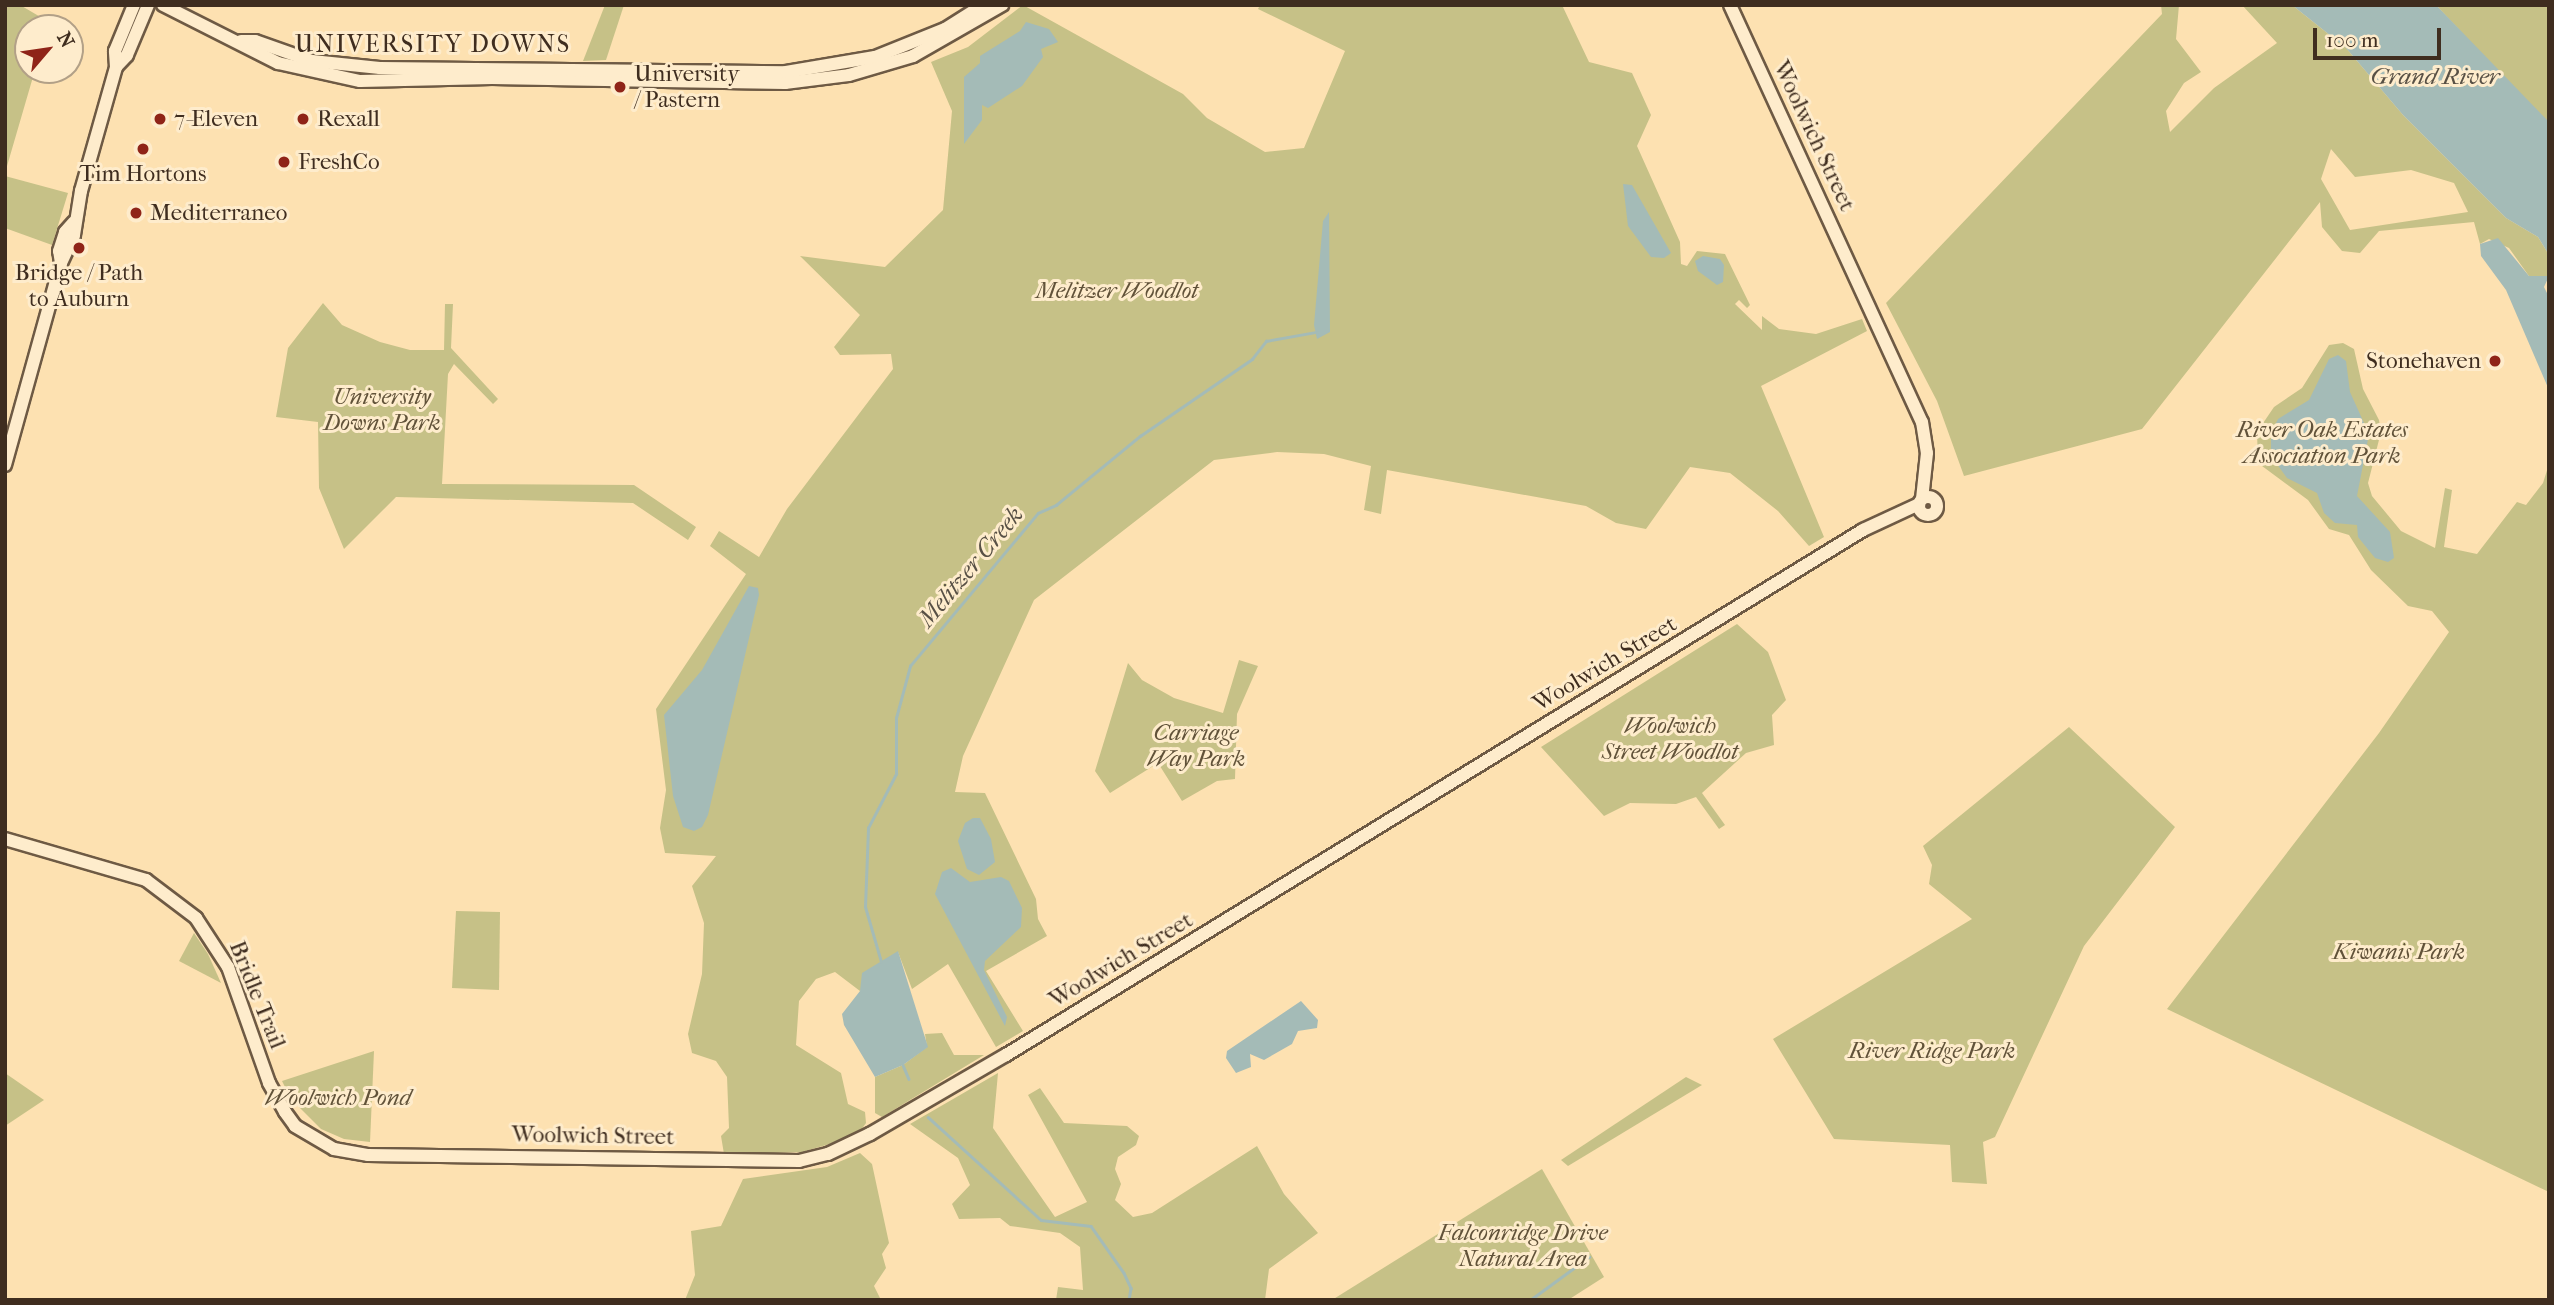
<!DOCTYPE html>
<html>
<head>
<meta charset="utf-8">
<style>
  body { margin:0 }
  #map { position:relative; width:2554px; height:1305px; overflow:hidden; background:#fde1b1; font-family:"IM FELL French Canon",serif }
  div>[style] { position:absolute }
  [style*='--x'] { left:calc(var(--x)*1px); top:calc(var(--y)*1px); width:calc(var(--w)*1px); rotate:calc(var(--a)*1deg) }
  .green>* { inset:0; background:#c6c187 }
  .water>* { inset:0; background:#a4bbb7 }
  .stream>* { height:2.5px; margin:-1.25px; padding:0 1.25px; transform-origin:1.25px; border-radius:1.25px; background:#a4bbb7 }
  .roads { filter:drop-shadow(2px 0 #6e5a44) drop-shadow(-2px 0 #6e5a44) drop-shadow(0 2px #6e5a44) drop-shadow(0 -2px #6e5a44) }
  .tertiary>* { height:12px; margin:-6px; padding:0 6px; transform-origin:6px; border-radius:6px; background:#feeccc }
  .tertiary>.ring { margin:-6px; padding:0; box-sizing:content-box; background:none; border:12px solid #feeccc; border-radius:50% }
  .secondary>* { height:12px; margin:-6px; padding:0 6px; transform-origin:6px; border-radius:6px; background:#feeccc }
  .dots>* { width:19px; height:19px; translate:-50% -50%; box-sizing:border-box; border:4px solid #feeccc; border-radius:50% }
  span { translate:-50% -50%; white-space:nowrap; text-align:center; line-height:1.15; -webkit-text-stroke:6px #feeccc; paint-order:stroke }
  .poi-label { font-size:23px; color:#3f2d1f }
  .left { translate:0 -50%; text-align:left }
  .right { translate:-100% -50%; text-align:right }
  .street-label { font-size:23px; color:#3f2d1f }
  .park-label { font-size:23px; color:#615239; font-style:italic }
  .neighbourhood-label { font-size:24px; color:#3f2d1f; letter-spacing:2px }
  .water-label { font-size:24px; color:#585045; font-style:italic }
  .frame { position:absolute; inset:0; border:7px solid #3f2d1f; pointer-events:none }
  .north { position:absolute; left:14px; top:14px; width:70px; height:70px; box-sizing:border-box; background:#feeccc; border:2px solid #b2a087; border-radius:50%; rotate:61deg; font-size:19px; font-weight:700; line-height:28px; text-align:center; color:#3f2d1f }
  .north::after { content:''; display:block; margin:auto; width:24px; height:32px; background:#8f2418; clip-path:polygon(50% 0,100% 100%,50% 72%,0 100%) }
  .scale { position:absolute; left:2313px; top:28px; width:128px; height:32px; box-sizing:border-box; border:4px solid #3f2d1f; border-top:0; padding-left:9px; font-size:21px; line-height:24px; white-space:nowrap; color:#3f2d1f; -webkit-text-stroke:5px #feeccc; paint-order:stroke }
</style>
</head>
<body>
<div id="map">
  <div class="green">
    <i style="clip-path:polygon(5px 5px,20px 5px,49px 22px,47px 28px,28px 28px,28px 70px,35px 70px,5px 173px)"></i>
    <i style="clip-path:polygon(605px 5px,624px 5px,606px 60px,583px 61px)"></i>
    <i style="clip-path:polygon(1023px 5px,1183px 94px,1207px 118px,1265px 152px,1304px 148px,1345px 51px,1258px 9px,1260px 5px,1562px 5px,1589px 62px,1632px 73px,1651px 115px,1637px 146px,1680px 242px,1681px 264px,1687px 266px,1697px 251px,1725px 254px,1750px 305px,1747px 308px,1739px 300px,1735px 304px,1762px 330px,1762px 316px,1779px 329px,1816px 334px,1862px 319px,1867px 331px,1761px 386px,1824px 537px,1809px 546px,1778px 511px,1730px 473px,1690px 467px,1646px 529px,1616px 523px,1586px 506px,1387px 470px,1381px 514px,1364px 510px,1371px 466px,1324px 454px,1277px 452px,1214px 460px,1034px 600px,963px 756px,955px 792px,985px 793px,1036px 899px,1038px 919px,1047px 936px,986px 971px,1023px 1031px,996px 1047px,948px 964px,912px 989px,898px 952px,860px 991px,835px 972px,816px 979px,799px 1001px,796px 1045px,841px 1073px,848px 1104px,865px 1112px,866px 1123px,861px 1130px,833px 1143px,802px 1152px,724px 1154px,721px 1136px,729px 1128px,727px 1077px,716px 1061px,692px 1053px,688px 1034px,702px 974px,704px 923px,692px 886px,716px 856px,665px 853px,660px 828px,666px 790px,656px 709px,746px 574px,710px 546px,719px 531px,759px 557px,787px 509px,893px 369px,891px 354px,840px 355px,834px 347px,860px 315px,800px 256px,885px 267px,943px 210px,952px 111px,931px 62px,968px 47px)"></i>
    <i style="clip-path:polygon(evenodd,2161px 5px,2179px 5px,2176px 39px,2201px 72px,2184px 83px,2166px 111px,2170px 132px,2214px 88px,2277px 43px,2242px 5px,2292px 5px,2346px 48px,2403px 115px,2506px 218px,2538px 237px,2549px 255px,2549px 276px,2529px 276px,2509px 248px,2489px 239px,2480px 244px,2474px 222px,2379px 231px,2360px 253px,2342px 251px,2322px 227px,2320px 202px,2142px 429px,1964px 476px,1937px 401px,1886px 303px,2162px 14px,2161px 5px,2331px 149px,2355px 177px,2411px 170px,2454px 183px,2468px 212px,2350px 230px,2321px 179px,2331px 149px)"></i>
    <i style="clip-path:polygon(2436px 5px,2549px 5px,2549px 122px,2539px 115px)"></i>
    <i style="clip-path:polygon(5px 176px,68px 193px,52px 245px,5px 228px)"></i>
    <i style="clip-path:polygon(323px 303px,342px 325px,380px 342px,410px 350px,444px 350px,445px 304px,453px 304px,451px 348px,498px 399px,493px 404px,454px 364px,448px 374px,442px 484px,634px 485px,696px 527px,688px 540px,633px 503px,396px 497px,344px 549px,319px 488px,318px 422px,276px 417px,288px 348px)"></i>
    <i style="clip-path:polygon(2343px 343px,2354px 349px,2363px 389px,2379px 420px,2381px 432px,2368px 483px,2372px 496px,2401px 531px,2435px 548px,2445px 488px,2452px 490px,2444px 547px,2477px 554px,2517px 502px,2526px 505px,2543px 483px,2549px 464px,2549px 1192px,2167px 1009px,2379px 733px,2449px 632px,2432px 611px,2408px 606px,2371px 570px,2349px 535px,2329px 529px,2308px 500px,2258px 463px,2257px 432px,2274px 407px,2302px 388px,2329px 345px)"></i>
    <i style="clip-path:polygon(1737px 624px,1768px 652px,1786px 700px,1772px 715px,1774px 745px,1746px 753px,1702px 793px,1725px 825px,1719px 829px,1696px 797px,1676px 804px,1630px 803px,1604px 816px,1541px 747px)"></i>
    <i style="clip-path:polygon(1239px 660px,1258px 666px,1237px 714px,1235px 779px,1217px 781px,1182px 801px,1158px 763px,1110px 793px,1095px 771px,1128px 663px,1142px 680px,1174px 698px,1223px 713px)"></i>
    <i style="clip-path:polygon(2069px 727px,2175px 827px,2084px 946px,1995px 1137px,1983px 1142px,1987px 1184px,1952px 1182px,1950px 1145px,1834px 1139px,1773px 1039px,1972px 919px,1929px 884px,1932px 865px,1923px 846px)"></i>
    <i style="clip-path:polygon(456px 911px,500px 912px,499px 990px,452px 988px)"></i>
    <i style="clip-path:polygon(194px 933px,208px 954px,221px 983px,179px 961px)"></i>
    <i style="clip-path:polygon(942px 1033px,954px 1055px,984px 1055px,882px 1117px,875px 1113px,875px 1077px,903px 1065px,927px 1047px,925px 1034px)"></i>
    <i style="clip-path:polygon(374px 1051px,370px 1142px,344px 1139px,321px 1129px,291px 1099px,282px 1081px)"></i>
    <i style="clip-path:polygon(5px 1073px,44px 1100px,5px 1126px)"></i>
    <i style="clip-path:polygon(998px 1073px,993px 1128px,1055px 1217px,1087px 1202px,1028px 1095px,1040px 1088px,1064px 1123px,1127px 1126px,1139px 1136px,1136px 1145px,1118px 1157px,1115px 1169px,1121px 1184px,1115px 1200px,1133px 1217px,1152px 1213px,1257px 1146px,1284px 1194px,1318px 1233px,1269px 1269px,1265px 1300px,1056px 1300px,1058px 1287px,1083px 1290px,1080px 1247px,1060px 1233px,1010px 1226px,1000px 1218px,959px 1219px,952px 1204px,970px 1185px,958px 1158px,910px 1124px)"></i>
    <i style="clip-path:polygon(1686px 1077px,1702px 1085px,1568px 1166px,1561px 1160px)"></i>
    <i style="clip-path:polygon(860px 1153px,872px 1164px,889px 1243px,882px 1254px,886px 1268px,874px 1286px,881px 1300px,685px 1300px,695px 1275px,691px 1231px,721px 1226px,743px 1179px,827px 1167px)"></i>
    <i style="clip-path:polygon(1542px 1169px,1604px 1277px,1568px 1300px,1332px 1300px)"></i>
  </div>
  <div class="water">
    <i style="clip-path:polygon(2292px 5px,2436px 5px,2549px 122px,2549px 255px,2538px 237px,2506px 218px,2403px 115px,2346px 48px)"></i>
    <i style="clip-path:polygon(1026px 22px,1049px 29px,1058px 42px,1041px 49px,1043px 57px,1022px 86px,988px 108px,982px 105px,982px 120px,964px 144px,964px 77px,980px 63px,980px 56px,1020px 31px)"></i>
    <i style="clip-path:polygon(1623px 184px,1632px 185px,1671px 253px,1664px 258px,1651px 257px,1628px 226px)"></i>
    <i style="clip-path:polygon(1329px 212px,1330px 332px,1317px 339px,1314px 325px,1323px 221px)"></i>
    <i style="clip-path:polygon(2498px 238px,2529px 276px,2549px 276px,2544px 287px,2549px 297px,2549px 390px,2506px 290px,2481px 256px,2480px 244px)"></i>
    <i style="clip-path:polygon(1703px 256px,1720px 259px,1724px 265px,1723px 282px,1717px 285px,1698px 271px,1695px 261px)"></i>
    <i style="clip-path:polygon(2338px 355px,2346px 361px,2350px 392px,2369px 434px,2357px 496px,2390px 532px,2394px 558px,2388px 562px,2375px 558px,2358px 537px,2357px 525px,2335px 523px,2324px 513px,2317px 493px,2287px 478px,2271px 456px,2271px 433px,2278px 419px,2309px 400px,2329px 359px)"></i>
    <i style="clip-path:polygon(749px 586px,758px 588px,759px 595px,708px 815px,702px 827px,694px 831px,683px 827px,673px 796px,664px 715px,702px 670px)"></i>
    <i style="clip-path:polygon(973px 818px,980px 818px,991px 839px,995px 862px,979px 875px,967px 869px,958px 841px,965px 823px)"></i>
    <i style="clip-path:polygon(951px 868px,970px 882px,1001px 877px,1009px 881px,1022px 908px,1021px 927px,985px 961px,984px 970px,1007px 1017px,1005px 1026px,935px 894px,942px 872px)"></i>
    <i style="clip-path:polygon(898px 951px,928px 1047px,903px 1065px,875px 1077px,844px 1025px,842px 1014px,860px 991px,862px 973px)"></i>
    <i style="clip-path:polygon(1301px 1001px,1318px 1020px,1317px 1028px,1298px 1031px,1292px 1044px,1264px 1060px,1250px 1054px,1251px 1067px,1236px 1073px,1226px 1058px,1227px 1051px)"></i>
  </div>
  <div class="stream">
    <i style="--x:881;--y:962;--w:57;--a:-106.2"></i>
    <i style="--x:865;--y:907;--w:79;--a:-87.8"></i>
    <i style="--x:868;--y:828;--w:61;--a:-62.6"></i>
    <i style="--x:896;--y:774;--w:56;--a:-90"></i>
    <i style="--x:896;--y:718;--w:54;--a:-74.9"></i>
    <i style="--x:910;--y:666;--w:199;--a:-50.1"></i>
    <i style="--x:1038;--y:513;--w:20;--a:-24"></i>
    <i style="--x:1056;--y:505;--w:109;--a:-39.4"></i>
    <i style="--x:1140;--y:436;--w:136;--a:-34.5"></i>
    <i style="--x:1252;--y:359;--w:23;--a:-52"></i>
    <i style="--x:1266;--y:341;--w:51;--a:-10.2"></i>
    <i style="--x:903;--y:1065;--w:15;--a:67"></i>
    <i style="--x:928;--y:1117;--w:153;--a:42.3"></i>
    <i style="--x:1041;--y:1220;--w:50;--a:6.8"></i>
    <i style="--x:1091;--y:1226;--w:57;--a:54.9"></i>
    <i style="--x:1124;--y:1273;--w:17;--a:65"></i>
    <i style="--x:1131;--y:1288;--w:12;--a:99"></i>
    <i style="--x:1530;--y:1300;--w:73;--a:-36.1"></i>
  </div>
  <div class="roads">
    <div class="tertiary">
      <i style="--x:1730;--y:5;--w:459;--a:65.3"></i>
      <i style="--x:1922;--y:422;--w:31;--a:81"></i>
      <i style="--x:1927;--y:453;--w:46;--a:96.2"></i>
      <i class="ring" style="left:1919px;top:497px;width:6px;height:6px"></i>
      <i style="--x:5;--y:839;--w:147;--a:16.2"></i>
      <i style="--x:146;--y:880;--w:63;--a:37.2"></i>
      <i style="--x:196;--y:918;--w:59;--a:56.9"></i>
      <i style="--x:228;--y:967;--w:123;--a:70.5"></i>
      <i style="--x:269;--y:1083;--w:33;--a:61"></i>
      <i style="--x:285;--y:1112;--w:17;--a:54"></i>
      <i style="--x:295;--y:1126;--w:45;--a:30.5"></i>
      <i style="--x:334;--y:1149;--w:35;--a:10"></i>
      <i style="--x:368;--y:1155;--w:431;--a:0.8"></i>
      <i style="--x:799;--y:1161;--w:30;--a:-14"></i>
      <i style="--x:828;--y:1154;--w:47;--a:-25.5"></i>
      <i style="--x:870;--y:1134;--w:157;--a:-30.2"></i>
      <i style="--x:1006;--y:1055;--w:1005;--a:-31.49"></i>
      <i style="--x:1863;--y:530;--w:62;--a:-24.9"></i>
    </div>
    <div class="secondary">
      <i style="--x:163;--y:5;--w:129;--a:26.8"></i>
      <i style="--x:278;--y:63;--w:84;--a:12.4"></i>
      <i style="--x:360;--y:81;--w:132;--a:-1.3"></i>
      <i style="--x:492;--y:78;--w:293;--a:1"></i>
      <i style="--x:785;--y:83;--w:64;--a:-7.1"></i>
      <i style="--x:849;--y:75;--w:67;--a:-16.5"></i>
      <i style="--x:913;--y:56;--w:103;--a:-29.8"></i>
      <i style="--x:241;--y:41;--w:14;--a:0"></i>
      <i style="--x:255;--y:41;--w:60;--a:19.3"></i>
      <i style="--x:312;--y:61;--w:68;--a:5.9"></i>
      <i style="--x:380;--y:68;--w:406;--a:0.6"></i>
      <i style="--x:786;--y:72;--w:90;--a:-9.6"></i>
      <i style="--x:875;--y:57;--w:75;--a:-21.8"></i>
      <i style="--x:945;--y:29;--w:45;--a:-32.3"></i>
      <i style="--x:116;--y:67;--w:16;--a:-47"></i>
      <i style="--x:127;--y:55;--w:54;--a:-67.2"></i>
      <i style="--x:61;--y:263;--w:12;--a:-99"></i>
      <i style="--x:59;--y:251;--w:20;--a:-72"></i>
      <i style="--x:65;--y:232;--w:13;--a:-48"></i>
      <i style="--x:5;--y:465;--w:210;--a:-74.5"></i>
      <i style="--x:61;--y:263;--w:31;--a:-65"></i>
      <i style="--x:74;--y:235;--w:45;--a:-81"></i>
      <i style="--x:81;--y:191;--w:129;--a:-74.2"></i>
      <i style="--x:116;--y:67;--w:16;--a:-94"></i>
      <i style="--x:115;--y:51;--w:50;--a:-67.6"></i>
    </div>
  </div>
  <div class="dots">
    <i style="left:620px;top:87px;background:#8f2418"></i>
    <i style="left:160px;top:119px;background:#8f2418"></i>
    <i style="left:303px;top:119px;background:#8f2418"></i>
    <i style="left:143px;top:149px;background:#8f2418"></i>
    <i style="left:284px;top:162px;background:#8f2418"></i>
    <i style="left:136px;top:213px;background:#8f2418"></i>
    <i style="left:79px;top:248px;background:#8f2418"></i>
    <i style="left:2495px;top:361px;background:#8f2418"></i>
  </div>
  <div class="poi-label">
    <span class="left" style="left:634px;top:87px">University<br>/ Pastern</span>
    <span class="left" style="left:174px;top:119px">7-Eleven</span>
    <span class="left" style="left:317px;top:119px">Rexall</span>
    <span class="left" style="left:298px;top:162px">FreshCo</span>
    <span style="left:143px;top:174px">Tim Hortons</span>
    <span class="left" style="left:150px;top:213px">Mediterraneo</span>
    <span style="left:79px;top:286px">Bridge / Path<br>to Auburn</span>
    <span class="right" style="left:2481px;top:361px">Stonehaven</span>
  </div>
  <div class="street-label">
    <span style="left:1814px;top:136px;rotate:65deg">Woolwich Street</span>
    <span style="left:1605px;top:664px;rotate:-31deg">Woolwich Street</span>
    <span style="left:1121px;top:960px;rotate:-31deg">Woolwich Street</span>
    <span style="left:257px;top:995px;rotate:68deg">Bridle Trail</span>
    <span style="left:593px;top:1136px;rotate:1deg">Woolwich Street</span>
  </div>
  <div class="park-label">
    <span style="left:1117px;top:291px">Melitzer Woodlot</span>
    <span style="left:382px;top:410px">University<br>Downs Park</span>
    <span style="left:2322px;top:443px">River Oak Estates<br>Association Park</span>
    <span style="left:1670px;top:739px">Woolwich<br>Street Woodlot</span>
    <span style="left:1196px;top:746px">Carriage<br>Way Park</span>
    <span style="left:2399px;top:952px">Kiwanis Park</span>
    <span style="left:1932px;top:1051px">River Ridge Park</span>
    <span style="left:338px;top:1098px">Woolwich Pond</span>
    <span style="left:1523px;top:1246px">Falconridge Drive<br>Natural Area</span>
  </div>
  <div class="neighbourhood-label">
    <span style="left:433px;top:45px">UNIVERSITY DOWNS</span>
  </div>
  <div class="water-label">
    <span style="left:2435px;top:77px">Grand River</span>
    <span style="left:971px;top:567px;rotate:-50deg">Melitzer Creek</span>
  </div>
  <div class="frame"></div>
  <div class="north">N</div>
  <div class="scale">100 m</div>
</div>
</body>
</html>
